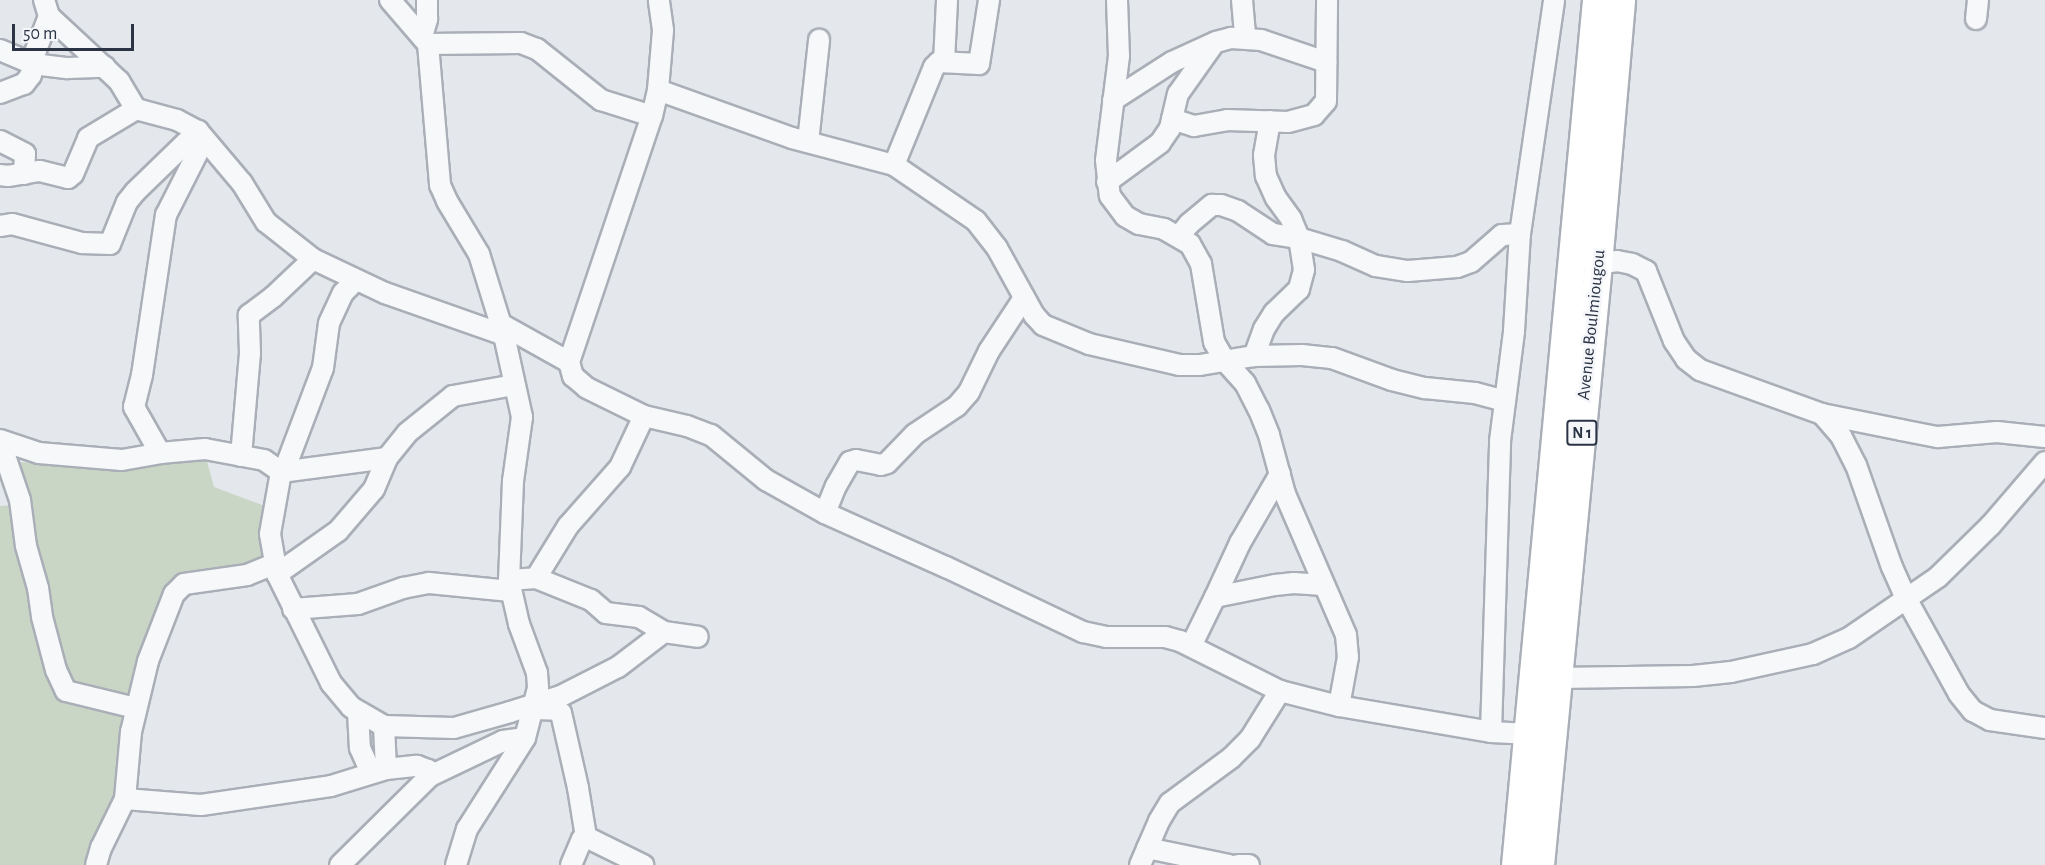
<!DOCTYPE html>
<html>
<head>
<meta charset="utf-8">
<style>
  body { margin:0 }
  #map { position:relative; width:2045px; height:865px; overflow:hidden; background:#e4e7ec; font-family:"Alegreya Sans",sans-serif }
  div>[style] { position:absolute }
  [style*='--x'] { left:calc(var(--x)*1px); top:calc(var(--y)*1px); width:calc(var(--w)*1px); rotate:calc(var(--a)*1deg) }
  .green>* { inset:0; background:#c9d6c5 }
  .roads { filter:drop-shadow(2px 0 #a9aeb7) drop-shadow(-2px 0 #a9aeb7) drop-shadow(0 2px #a9aeb7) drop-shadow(0 -2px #a9aeb7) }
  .minor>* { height:20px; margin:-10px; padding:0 10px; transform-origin:10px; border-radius:10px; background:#f7f8fa }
  .highway>* { height:27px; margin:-13.5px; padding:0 13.5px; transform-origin:13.5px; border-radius:13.5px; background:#fff }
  span { translate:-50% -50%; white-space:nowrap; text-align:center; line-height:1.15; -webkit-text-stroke:5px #f4f6f9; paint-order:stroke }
  .shield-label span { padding:2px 4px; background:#f4f6f9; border:2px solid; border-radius:4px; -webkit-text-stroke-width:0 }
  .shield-label { font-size:16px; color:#2b3445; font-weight:700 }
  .street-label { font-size:18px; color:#2b3445 }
  .scale { position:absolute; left:12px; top:24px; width:122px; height:27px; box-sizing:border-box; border:3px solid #2b3445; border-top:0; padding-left:8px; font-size:18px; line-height:21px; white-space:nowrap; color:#2b3445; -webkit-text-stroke:4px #f4f6f9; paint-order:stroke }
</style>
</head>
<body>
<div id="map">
  <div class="green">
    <i style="clip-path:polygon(205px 454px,214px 487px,265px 506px,272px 563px,179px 582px,133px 701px,70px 684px,47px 609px,16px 462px,128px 466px)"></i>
    <i style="clip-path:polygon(16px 505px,61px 695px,126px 716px,116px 802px,89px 865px,0 865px,0 506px)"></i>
  </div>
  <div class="roads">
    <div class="minor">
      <i style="--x:390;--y:0;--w:58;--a:49.2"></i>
      <i style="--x:428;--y:44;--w:142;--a:85.1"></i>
      <i style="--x:440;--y:185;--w:17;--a:66"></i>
      <i style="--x:447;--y:201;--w:62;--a:58.9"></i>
      <i style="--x:479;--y:254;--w:85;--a:72.8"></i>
      <i style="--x:504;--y:335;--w:84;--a:77.6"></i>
      <i style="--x:522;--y:417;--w:65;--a:98"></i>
      <i style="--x:513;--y:481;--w:99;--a:92.3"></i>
      <i style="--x:509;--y:580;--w:45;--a:77.2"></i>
      <i style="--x:519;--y:624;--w:52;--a:69.8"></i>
      <i style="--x:537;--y:673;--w:15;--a:86"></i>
      <i style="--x:538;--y:688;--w:52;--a:104.6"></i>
      <i style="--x:525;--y:738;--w:108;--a:122.5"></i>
      <i style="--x:467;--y:829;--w:38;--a:107"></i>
      <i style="--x:1117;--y:0;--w:56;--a:88"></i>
      <i style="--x:1119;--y:56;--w:105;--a:97.1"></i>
      <i style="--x:1106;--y:160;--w:36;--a:84"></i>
      <i style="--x:1110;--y:196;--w:25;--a:53"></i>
      <i style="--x:1125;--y:216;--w:16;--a:30"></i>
      <i style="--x:1139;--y:224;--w:25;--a:11"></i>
      <i style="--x:1164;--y:229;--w:30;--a:30"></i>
      <i style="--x:1190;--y:244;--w:23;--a:61"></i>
      <i style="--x:1201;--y:264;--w:79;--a:80.5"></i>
      <i style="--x:1214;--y:342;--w:22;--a:60"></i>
      <i style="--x:1225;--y:361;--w:30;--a:48"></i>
      <i style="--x:1245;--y:383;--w:30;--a:63"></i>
      <i style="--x:1259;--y:410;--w:27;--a:68"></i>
      <i style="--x:1269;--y:435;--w:61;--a:74.8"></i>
      <i style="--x:1285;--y:494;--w:154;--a:66.6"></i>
      <i style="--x:1346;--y:635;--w:22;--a:85"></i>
      <i style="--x:1348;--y:657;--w:50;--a:100.4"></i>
      <i style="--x:1242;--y:0;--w:38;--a:85"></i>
      <i style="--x:49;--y:16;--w:96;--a:42.9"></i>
      <i style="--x:119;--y:81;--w:33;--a:59"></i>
      <i style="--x:136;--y:109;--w:42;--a:15"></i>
      <i style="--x:177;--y:120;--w:24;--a:28"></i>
      <i style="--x:198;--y:131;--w:68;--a:49.8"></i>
      <i style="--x:242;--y:183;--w:46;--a:58.4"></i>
      <i style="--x:266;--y:222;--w:60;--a:38.2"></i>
      <i style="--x:313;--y:259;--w:80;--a:25.3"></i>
      <i style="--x:385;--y:293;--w:126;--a:19.4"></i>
      <i style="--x:1976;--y:19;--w:19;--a:-84"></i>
      <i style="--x:422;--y:37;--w:19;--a:-74"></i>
      <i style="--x:427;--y:19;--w:19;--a:-90"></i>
      <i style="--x:428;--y:44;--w:93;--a:-0.6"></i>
      <i style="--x:521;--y:43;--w:17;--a:21"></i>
      <i style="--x:537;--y:49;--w:82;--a:38.6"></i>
      <i style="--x:601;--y:100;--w:53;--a:17.4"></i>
      <i style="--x:0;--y:50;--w:36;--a:23"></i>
      <i style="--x:33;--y:64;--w:35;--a:7"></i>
      <i style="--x:68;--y:68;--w:37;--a:-2"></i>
      <i style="--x:944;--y:62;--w:62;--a:-87.2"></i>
      <i style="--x:658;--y:90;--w:142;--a:19.7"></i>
      <i style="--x:792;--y:138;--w:106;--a:14.8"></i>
      <i style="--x:894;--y:165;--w:99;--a:34.3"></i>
      <i style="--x:976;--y:221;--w:34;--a:52"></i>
      <i style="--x:997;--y:248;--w:77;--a:61.1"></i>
      <i style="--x:1034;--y:315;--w:13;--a:48"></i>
      <i style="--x:1043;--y:325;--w:50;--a:22.4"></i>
      <i style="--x:1089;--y:344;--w:92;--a:13.1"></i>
      <i style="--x:1179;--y:365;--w:21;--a:0"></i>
      <i style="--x:1200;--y:365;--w:55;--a:-9.5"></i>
      <i style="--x:1254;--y:356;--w:48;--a:-1.2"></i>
      <i style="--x:1302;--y:355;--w:30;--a:6"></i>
      <i style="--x:1332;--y:358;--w:64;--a:20.1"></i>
      <i style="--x:1392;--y:380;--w:34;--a:14"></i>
      <i style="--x:1425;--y:388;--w:50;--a:5.7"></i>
      <i style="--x:1475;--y:393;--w:31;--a:15"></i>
      <i style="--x:0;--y:93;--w:26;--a:-21"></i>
      <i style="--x:24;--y:84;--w:11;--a:-52"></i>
      <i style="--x:31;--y:75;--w:25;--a:-79"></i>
      <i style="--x:36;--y:50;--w:36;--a:-69"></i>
      <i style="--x:49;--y:16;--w:17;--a:-107"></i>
      <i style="--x:1113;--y:100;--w:70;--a:-32.8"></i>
      <i style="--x:1172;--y:62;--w:48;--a:-24.4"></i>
      <i style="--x:1216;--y:42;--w:16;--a:-15"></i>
      <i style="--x:1231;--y:38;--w:30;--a:4"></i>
      <i style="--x:1261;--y:40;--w:69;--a:18.7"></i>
      <i style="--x:1172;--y:119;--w:23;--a:18"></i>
      <i style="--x:1194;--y:126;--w:34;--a:-10"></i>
      <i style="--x:1227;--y:120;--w:61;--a:1.9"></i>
      <i style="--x:1288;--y:122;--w:27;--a:-15"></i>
      <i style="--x:1314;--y:115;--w:18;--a:-49"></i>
      <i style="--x:1326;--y:101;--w:101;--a:-89.4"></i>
      <i style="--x:1270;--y:121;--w:35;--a:100"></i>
      <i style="--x:1264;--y:155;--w:21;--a:85"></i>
      <i style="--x:1266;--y:176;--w:24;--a:66"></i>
      <i style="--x:1276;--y:198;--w:26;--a:54"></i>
      <i style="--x:1291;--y:219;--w:21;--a:67"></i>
      <i style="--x:1299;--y:238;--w:45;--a:16.8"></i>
      <i style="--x:1342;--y:251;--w:37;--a:24"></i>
      <i style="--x:1376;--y:266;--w:32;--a:9"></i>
      <i style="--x:1408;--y:271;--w:49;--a:-4.7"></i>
      <i style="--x:1457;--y:267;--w:15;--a:-20"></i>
      <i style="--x:1471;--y:262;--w:41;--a:-41.1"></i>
      <i style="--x:1502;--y:235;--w:18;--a:-3"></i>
      <i style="--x:0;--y:141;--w:28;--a:27"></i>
      <i style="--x:25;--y:154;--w:20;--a:93"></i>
      <i style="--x:808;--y:142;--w:103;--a:-83.8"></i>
      <i style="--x:894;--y:165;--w:106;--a:-67.8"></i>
      <i style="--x:934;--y:67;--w:7;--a:-45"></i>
      <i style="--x:939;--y:62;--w:40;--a:2.9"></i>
      <i style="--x:979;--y:64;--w:65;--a:-81.1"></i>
      <i style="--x:0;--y:175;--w:8;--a:7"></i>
      <i style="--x:8;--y:176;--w:32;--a:-9"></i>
      <i style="--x:40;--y:171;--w:29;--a:14"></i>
      <i style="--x:68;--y:178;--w:6;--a:-39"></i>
      <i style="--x:73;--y:174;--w:39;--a:-67"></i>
      <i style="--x:88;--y:138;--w:56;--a:-31.1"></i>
      <i style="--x:1107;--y:182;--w:66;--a:-36.3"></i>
      <i style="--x:1160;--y:143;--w:18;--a:-56"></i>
      <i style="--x:1170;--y:128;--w:35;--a:-77"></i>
      <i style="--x:1178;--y:94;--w:59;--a:-54.7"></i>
      <i style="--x:0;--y:226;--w:12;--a:-9"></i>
      <i style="--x:12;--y:224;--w:73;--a:15.2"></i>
      <i style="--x:82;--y:243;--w:28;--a:2"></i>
      <i style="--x:110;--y:244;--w:45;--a:-68"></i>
      <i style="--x:127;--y:202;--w:13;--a:-51"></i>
      <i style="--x:135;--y:192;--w:88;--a:-44.1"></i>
      <i style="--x:1179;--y:236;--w:16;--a:-50"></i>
      <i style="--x:1189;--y:224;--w:30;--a:-40"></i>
      <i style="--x:1212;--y:205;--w:9;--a:0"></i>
      <i style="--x:1221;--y:205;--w:18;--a:19"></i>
      <i style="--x:1238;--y:211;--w:42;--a:33.3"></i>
      <i style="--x:1273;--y:234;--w:26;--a:9"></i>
      <i style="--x:1299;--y:238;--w:32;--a:81"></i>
      <i style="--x:1304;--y:270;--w:20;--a:105"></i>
      <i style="--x:1299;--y:289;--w:35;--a:136"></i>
      <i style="--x:1274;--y:313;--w:19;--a:122"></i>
      <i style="--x:1264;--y:329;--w:29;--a:110"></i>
      <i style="--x:1598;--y:264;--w:19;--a:-9"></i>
      <i style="--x:1617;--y:261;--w:15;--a:11"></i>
      <i style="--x:1632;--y:264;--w:16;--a:27"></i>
      <i style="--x:1646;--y:271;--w:75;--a:68.2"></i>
      <i style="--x:1674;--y:341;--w:22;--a:56"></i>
      <i style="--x:1686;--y:359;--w:18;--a:38"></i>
      <i style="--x:1700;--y:370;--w:130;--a:19.8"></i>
      <i style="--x:1822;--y:414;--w:81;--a:11.4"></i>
      <i style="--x:1901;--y:430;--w:38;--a:11"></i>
      <i style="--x:1938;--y:437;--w:59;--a:-4.8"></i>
      <i style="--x:1997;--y:432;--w:48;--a:5.9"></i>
      <i style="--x:499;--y:323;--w:80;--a:29.1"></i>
      <i style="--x:569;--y:362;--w:15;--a:74"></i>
      <i style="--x:573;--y:376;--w:18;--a:41"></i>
      <i style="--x:587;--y:388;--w:64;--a:26.2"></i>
      <i style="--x:644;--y:416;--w:44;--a:13.1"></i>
      <i style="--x:687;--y:426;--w:26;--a:21"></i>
      <i style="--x:711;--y:435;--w:71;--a:39.3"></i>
      <i style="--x:766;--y:480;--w:68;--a:29.2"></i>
      <i style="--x:825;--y:513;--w:133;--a:24.1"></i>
      <i style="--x:946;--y:567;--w:152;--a:25.4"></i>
      <i style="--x:1083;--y:632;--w:24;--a:12"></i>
      <i style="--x:1106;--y:637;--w:59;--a:0"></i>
      <i style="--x:1165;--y:637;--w:16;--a:15"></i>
      <i style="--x:1180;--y:641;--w:112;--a:26.6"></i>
      <i style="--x:1280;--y:691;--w:61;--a:14.3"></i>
      <i style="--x:1339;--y:706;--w:154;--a:9.7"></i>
      <i style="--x:1491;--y:732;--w:35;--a:3"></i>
      <i style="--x:569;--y:362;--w:260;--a:-71.4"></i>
      <i style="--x:652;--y:116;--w:27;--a:-77"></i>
      <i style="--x:658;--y:90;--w:60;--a:-85.2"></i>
      <i style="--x:663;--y:30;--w:30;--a:-98"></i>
      <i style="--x:1822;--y:414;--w:29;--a:49"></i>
      <i style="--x:1841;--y:436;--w:33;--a:63"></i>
      <i style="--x:1856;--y:465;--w:108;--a:70.6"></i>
      <i style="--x:1892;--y:567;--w:36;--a:66"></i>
      <i style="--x:1907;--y:600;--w:107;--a:61"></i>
      <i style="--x:1959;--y:694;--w:22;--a:51"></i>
      <i style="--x:1973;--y:711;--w:19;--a:28"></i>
      <i style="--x:1990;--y:720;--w:56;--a:8.3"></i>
      <i style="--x:0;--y:440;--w:41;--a:18.4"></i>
      <i style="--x:39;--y:453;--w:83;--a:4.8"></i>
      <i style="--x:122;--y:460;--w:39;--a:-10"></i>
      <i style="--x:160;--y:453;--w:45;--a:-5.1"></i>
      <i style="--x:205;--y:449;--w:60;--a:10.6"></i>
      <i style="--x:264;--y:460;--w:21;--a:35"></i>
      <i style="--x:281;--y:472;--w:63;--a:100.1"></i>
      <i style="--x:270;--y:534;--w:41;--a:80.1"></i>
      <i style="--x:277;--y:574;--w:122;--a:63.6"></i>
      <i style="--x:331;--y:683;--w:31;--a:50"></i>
      <i style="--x:351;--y:707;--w:38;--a:30"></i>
      <i style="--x:384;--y:726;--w:70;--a:1.6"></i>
      <i style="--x:454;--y:728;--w:58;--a:-15.9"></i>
      <i style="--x:510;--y:712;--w:53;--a:-17.4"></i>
      <i style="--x:561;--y:696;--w:64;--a:-27"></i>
      <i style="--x:618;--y:667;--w:58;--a:-37.3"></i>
      <i style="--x:664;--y:632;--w:34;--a:8"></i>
      <i style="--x:0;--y:441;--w:62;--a:71.3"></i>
      <i style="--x:20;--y:500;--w:46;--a:82.6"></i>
      <i style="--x:26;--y:546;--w:44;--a:74.1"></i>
      <i style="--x:38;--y:588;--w:29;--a:82"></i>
      <i style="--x:42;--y:617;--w:55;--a:75.2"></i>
      <i style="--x:56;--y:670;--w:23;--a:65"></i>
      <i style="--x:66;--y:691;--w:72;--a:13.7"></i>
      <i style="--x:160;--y:453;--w:53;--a:-119.5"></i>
      <i style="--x:134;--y:407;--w:33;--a:-76"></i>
      <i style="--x:142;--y:375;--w:162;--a:-81.5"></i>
      <i style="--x:166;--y:215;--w:84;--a:-63.1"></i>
      <i style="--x:241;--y:456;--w:103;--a:-85"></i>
      <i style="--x:250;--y:353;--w:38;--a:-92"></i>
      <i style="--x:249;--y:315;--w:30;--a:-37"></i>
      <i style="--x:273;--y:297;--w:55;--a:-43.5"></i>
      <i style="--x:284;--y:471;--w:110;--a:-69.3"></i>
      <i style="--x:323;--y:368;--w:45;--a:-82.4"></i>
      <i style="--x:329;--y:323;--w:33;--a:-65"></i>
      <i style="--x:343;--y:293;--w:18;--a:-45"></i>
      <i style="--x:281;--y:472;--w:107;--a:-7.5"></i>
      <i style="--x:1280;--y:474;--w:80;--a:120.1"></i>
      <i style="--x:1240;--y:543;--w:60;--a:114.8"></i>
      <i style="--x:1215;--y:597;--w:61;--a:-11.3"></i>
      <i style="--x:1275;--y:585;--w:19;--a:-6"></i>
      <i style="--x:1294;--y:583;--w:29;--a:4"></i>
      <i style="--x:825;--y:513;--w:29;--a:-68"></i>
      <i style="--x:836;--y:486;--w:28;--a:-60"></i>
      <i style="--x:850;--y:462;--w:6;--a:-18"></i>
      <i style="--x:856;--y:460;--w:25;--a:11"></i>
      <i style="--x:881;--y:465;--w:6;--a:-18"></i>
      <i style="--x:887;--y:463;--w:40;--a:-46"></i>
      <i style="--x:915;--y:434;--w:50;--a:-33.7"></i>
      <i style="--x:957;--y:406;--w:18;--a:-49"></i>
      <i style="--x:969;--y:392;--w:46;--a:-64"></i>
      <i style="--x:989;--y:351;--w:64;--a:-56.6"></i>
      <i style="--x:277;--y:574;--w:75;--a:-35.2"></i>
      <i style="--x:338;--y:531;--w:55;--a:-49.4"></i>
      <i style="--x:374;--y:489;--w:34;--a:-67"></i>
      <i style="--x:387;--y:458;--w:32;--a:-51"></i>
      <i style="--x:407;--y:433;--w:59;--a:-38.8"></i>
      <i style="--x:453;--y:396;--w:62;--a:-10.2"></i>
      <i style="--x:536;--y:578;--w:59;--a:21.8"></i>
      <i style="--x:591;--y:600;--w:20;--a:41"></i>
      <i style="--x:606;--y:613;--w:33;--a:7"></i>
      <i style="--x:639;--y:617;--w:29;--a:31"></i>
      <i style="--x:509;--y:580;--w:27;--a:-4"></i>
      <i style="--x:536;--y:578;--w:61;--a:-58.4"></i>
      <i style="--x:568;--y:526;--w:79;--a:-48.6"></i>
      <i style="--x:620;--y:467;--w:56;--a:-64.8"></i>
      <i style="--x:293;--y:609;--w:65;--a:-4.4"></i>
      <i style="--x:358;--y:604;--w:48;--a:-19.6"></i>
      <i style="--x:403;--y:588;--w:26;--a:-11"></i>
      <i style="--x:429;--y:583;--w:82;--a:5.6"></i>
      <i style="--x:1191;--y:646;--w:55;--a:-63.9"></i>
      <i style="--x:1557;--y:678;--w:136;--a:-0.8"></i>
      <i style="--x:1693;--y:676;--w:38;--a:-6"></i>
      <i style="--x:1731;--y:672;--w:84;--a:-12.4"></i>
      <i style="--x:1813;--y:654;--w:39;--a:-24"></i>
      <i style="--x:1849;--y:638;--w:108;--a:-34.4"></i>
      <i style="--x:1938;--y:577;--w:74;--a:-44.5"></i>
      <i style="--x:1991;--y:525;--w:83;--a:-49.4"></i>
      <i style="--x:534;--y:709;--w:23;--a:2"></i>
      <i style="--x:557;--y:710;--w:5;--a:37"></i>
      <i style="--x:561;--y:713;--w:77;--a:77.2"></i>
      <i style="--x:578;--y:788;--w:50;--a:80.7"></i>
      <i style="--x:586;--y:837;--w:64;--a:26.2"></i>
      <i style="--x:358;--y:712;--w:36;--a:87"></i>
      <i style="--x:360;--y:748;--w:27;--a:66"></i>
      <i style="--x:384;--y:726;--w:43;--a:87.3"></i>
      <i style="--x:1491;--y:732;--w:291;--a:-88.2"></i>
      <i style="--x:1500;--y:441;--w:111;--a:-82.7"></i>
      <i style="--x:1514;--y:331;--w:97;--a:-86.5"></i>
      <i style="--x:1520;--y:234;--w:236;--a:-81.7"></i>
      <i style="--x:125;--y:799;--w:76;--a:4.5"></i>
      <i style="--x:201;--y:805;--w:131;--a:-8.3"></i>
      <i style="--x:331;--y:786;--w:58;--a:-17.2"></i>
      <i style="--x:386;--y:769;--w:31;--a:-6"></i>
      <i style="--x:417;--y:766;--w:12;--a:20"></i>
      <i style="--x:428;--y:770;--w:6;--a:72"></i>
      <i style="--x:1147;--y:848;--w:84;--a:11.7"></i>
      <i style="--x:96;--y:865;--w:18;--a:-74"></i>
      <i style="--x:101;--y:848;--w:55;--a:-63.9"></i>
      <i style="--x:125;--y:799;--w:67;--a:-84.9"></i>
      <i style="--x:131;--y:732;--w:73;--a:-76.5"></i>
      <i style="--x:148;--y:661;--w:72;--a:-68.8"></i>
      <i style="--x:174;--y:594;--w:14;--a:-45"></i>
      <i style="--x:184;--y:584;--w:64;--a:-8.1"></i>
      <i style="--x:247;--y:575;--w:29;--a:-22"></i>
      <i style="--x:340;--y:865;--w:127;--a:-44.7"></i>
      <i style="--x:430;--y:776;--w:81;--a:-25.6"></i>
      <i style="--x:503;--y:741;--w:22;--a:-8"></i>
      <i style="--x:571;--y:865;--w:28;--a:-67"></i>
      <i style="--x:582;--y:839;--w:4;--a:-27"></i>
      <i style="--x:1140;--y:865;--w:48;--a:-66.6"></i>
      <i style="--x:1159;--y:821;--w:21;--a:-59"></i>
      <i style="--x:1170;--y:803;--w:76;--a:-36.4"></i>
      <i style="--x:1231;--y:758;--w:27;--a:-45"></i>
      <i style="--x:1250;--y:739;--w:57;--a:-58"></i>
      <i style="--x:1238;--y:865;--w:11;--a:0"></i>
    </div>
    <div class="highway">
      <i style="--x:1515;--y:865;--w:869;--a:-84.65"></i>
      <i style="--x:1540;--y:865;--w:604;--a:-84.49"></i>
      <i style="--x:1598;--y:264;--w:265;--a:-85"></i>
    </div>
  </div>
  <div class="shield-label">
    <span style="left:1582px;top:433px">N 1</span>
  </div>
  <div class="street-label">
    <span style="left:1592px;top:325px;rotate:-84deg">Avenue Boulmiougou</span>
  </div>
  <div class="scale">50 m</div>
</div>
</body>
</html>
